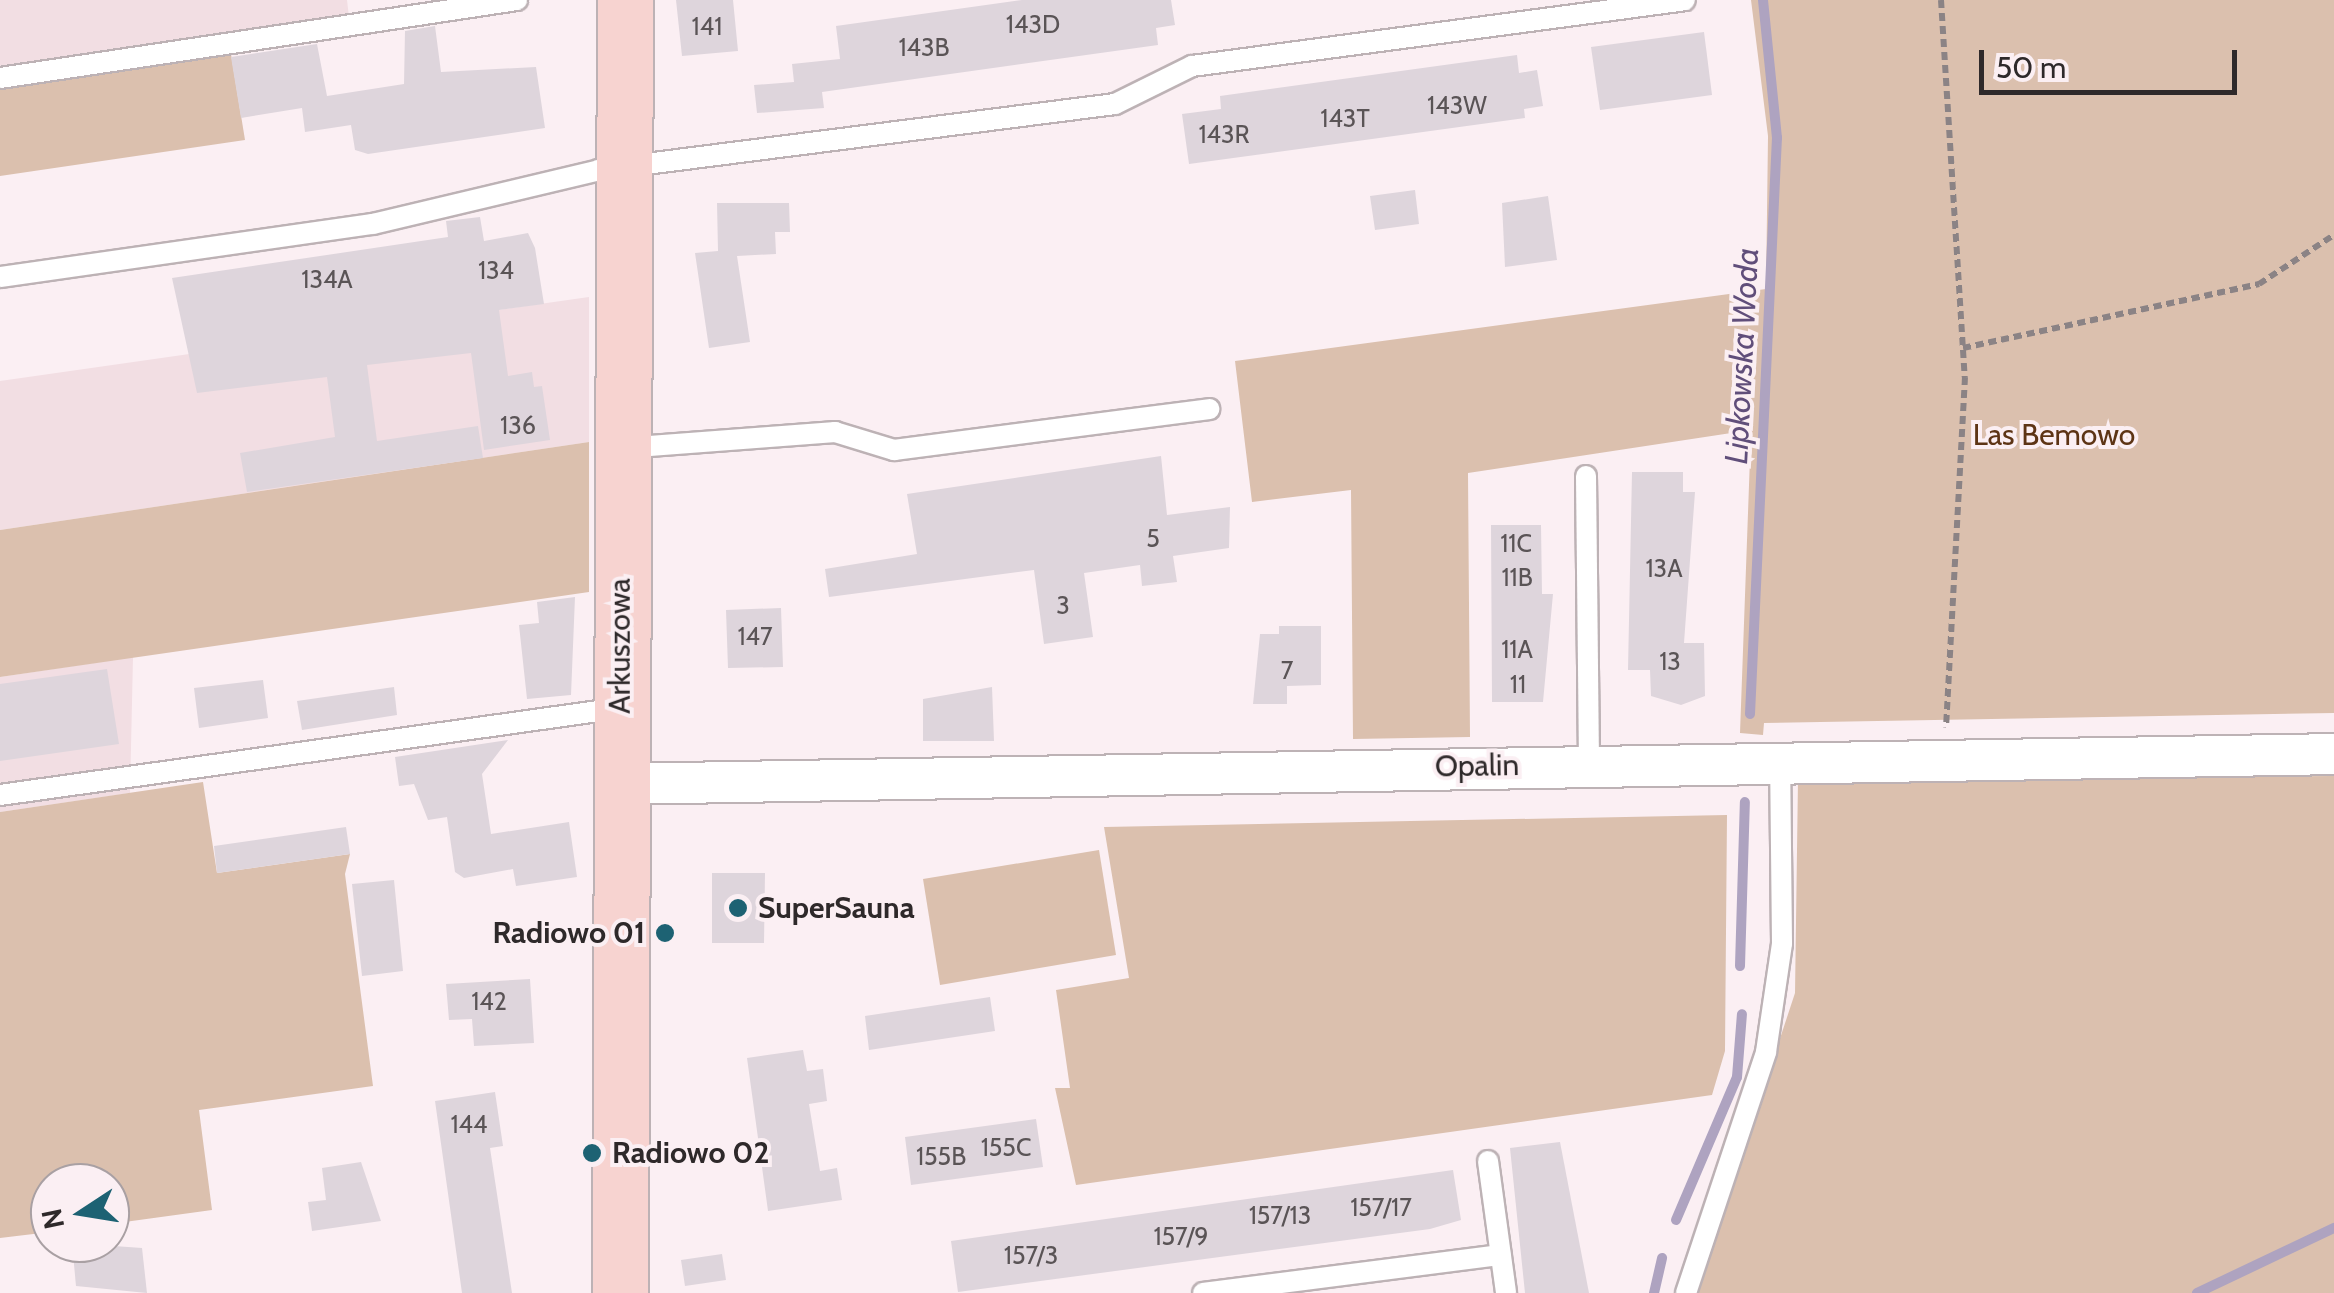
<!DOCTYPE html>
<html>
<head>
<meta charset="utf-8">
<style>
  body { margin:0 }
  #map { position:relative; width:2334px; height:1293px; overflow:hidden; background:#fbeff3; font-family:Cabin,sans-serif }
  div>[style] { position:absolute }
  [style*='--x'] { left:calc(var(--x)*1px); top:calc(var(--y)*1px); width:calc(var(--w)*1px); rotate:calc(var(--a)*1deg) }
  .built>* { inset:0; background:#f2dee3 }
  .green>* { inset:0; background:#dbc0ae }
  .stream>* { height:10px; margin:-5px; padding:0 5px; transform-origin:5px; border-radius:5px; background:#aea3c0 }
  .building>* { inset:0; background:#ded5dc }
  .path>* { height:6px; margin-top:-3px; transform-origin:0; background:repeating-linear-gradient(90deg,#8b8385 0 8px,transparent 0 13px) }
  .roads { filter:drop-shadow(2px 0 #bdb2b5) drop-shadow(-2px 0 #bdb2b5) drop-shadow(0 2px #bdb2b5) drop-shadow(0 -2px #bdb2b5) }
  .lane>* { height:20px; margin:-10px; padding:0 10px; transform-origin:10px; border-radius:10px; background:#fff }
  .street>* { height:40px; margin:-20px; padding:0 20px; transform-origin:20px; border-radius:20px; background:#fff }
  .secondary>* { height:55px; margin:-27.5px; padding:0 27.5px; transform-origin:27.5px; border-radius:27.5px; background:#f7d3d0 }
  .dots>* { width:28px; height:28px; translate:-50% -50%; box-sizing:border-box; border:5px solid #fbeff3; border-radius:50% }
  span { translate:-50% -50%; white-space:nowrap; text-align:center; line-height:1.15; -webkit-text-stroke:8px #fbeff3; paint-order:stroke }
  .number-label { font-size:25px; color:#5a5456 }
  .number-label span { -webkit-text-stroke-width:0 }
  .park-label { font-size:30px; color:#5d3415 }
  .street-label { font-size:30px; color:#2e292a }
  .poi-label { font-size:30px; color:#2e292a; font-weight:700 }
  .left { translate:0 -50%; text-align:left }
  .right { translate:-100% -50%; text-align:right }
  .water-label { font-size:32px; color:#604e7a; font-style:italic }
  .north { position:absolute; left:30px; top:1163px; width:100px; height:100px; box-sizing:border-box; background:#fbeff3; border:2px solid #a9a0a3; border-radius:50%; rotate:258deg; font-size:28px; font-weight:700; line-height:40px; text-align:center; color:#2e292a }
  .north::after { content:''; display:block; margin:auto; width:35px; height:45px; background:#1d6273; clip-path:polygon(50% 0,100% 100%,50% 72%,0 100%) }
  .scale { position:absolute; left:1979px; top:50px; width:258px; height:45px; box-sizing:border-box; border:5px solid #2e292a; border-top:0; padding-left:12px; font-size:30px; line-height:35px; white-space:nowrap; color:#2e292a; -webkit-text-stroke:8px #fbeff3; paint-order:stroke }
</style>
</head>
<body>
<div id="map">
  <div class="built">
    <i style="clip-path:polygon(0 0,347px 0,349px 17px,0 69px)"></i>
    <i style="clip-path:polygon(589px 297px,589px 442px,0 530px,0 381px)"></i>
    <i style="clip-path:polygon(133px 657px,130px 793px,0 812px,0 677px)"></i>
  </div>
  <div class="green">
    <i style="clip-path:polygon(1751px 0,2334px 0,2334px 713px,1764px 723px,1763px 735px,1740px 733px,1751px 430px,1468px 473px,1470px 737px,1353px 739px,1351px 490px,1252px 502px,1235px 361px,1766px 289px,1768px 136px)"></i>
    <i style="clip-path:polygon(231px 54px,245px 140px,0 176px,0 89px)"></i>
    <i style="clip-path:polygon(589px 442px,589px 592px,0 677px,0 530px)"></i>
    <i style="clip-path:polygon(2334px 776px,2334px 1293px,1696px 1293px,1795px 993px,1798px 779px)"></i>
    <i style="clip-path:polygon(203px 782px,217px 873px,350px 854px,345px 874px,373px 1086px,199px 1110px,212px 1210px,110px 1224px,110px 1183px,50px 1183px,50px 1232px,0 1238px,0 812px)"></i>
    <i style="clip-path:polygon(1727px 815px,1725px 1051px,1712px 1095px,1076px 1185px,1055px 1088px,1070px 1088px,1056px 990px,1129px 978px,1104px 827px)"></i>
    <i style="clip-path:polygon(1099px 850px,1116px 955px,940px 985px,923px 879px)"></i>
  </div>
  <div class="stream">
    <i style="--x:1750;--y:714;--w:577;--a:-87.32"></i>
    <i style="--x:1777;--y:138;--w:139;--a:-95.8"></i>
    <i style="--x:1740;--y:966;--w:164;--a:-88.3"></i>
    <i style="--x:1676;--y:1220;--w:155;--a:-66.9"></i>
    <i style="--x:1737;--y:1077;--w:63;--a:-85.5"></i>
    <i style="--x:1654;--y:1293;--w:36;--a:-77"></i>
    <i style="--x:2197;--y:1293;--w:152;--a:-25.4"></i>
  </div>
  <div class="building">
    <i style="clip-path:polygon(676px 0,733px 0,738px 51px,682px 56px)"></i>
    <i style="clip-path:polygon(1022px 0,1171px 0,1175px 25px,1156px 28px,1158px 45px,822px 92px,824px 108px,757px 113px,754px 85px,794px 82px,792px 64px,840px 59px,836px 26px)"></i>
    <i style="clip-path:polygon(435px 26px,441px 72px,536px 67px,545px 128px,368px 154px,355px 150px,351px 125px,305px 132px,302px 108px,241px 118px,231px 57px,317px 44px,327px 96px,404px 84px,405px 31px)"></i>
    <i style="clip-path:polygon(1704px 32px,1712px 95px,1600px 110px,1591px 47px)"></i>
    <i style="clip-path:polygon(1517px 55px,1519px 73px,1537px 70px,1543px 106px,1524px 109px,1525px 118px,1189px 164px,1182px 114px,1221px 109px,1220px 96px)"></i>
    <i style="clip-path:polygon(1415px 190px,1419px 224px,1375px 230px,1370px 196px)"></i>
    <i style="clip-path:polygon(1548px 196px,1557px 260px,1505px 267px,1502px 203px)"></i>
    <i style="clip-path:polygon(717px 203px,789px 203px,790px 232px,775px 232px,776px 254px,737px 256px,750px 342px,709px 348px,695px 253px,718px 251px)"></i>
    <i style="clip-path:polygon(480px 217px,484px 241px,528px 233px,535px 248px,544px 304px,499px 310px,508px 376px,532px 372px,534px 387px,542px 386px,550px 440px,484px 450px,471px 353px,367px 365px,377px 441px,478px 426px,483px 458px,247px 492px,240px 453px,335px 437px,327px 377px,197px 393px,172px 278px,448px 237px,446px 221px)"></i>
    <i style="clip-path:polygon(1161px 456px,1167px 515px,1230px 507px,1229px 548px,1173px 556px,1177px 582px,1142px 586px,1140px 565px,1084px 573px,1093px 637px,1044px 644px,1034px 570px,829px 597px,825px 569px,917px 554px,907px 494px)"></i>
    <i style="clip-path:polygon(1632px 472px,1683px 472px,1683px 492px,1695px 492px,1684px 643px,1704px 643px,1705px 696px,1681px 705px,1651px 696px,1650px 670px,1628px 670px)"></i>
    <i style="clip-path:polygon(1491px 525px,1541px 525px,1542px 594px,1553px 594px,1543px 702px,1492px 702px)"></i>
    <i style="clip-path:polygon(575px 597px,571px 695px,527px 699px,519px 625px,539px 623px,537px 602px)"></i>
    <i style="clip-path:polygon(781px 608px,783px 667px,728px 668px,726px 610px)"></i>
    <i style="clip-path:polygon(1279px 626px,1321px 626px,1321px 685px,1287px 686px,1287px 704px,1253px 704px,1260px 634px,1279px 634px)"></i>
    <i style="clip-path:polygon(107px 669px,119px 744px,0 761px,0 684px)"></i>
    <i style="clip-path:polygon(263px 680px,268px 718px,199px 728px,194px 688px)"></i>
    <i style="clip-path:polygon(394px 687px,397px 715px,302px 730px,297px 701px)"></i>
    <i style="clip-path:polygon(992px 687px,994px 741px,923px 741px,923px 699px)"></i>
    <i style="clip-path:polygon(508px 740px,482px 774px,491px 834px,569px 822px,577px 877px,516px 886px,513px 869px,464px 878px,455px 872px,447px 817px,428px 820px,414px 784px,399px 786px,395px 757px)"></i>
    <i style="clip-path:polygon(346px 827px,350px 854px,217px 873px,214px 846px)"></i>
    <i style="clip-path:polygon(712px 873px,765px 873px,764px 943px,712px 943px)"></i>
    <i style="clip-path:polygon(394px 880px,403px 971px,362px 976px,352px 884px)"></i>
    <i style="clip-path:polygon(530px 979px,534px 1043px,474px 1046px,472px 1019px,449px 1020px,446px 984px)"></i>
    <i style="clip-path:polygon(990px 997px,995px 1031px,869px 1050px,865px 1016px)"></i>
    <i style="clip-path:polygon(803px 1050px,807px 1071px,823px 1069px,827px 1101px,809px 1104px,820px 1171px,837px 1168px,842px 1200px,768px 1211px,747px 1058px)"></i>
    <i style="clip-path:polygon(495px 1092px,503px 1146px,490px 1148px,512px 1293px,462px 1293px,435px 1101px)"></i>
    <i style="clip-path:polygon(1036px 1119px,1043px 1167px,911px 1185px,905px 1137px)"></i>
    <i style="clip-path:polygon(1560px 1142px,1589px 1293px,1525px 1293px,1510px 1148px)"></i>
    <i style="clip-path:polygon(361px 1162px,381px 1221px,312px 1231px,308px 1202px,326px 1200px,322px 1168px)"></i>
    <i style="clip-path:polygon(1453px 1170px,1461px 1220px,1430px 1229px,958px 1292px,951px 1241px)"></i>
    <i style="clip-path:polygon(72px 1243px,142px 1248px,147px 1293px,76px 1286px)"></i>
    <i style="clip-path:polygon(722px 1254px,726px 1280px,685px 1286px,681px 1260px)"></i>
  </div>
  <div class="path">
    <i style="--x:1941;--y:0;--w:378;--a:86.4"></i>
    <i style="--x:1965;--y:377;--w:351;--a:93.1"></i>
    <i style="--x:1963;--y:348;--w:303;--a:-12.2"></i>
    <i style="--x:2259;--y:284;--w:90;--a:-33.2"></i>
  </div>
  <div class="roads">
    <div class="lane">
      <i style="--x:0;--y:78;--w:523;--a:-8.58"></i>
      <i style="--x:0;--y:277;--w:377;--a:-8.1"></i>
      <i style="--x:373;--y:224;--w:232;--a:-13.4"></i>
      <i style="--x:599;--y:170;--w:520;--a:-7.29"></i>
      <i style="--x:1115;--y:104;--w:86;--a:-26.3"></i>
      <i style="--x:1192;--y:66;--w:497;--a:-7.6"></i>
      <i style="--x:623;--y:448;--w:213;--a:-4.3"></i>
      <i style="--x:835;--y:432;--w:62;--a:17"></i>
      <i style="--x:894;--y:450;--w:318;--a:-7.4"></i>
      <i style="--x:1586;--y:476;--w:288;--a:89.4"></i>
      <i style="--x:0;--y:795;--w:626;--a:-7.99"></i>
      <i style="--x:1488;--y:1161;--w:133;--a:82.2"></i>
      <i style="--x:1203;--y:1293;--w:300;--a:-7.3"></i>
      <i style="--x:1686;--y:1293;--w:254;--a:-71.6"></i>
      <i style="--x:1766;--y:1052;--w:110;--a:-81.6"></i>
      <i style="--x:1782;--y:943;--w:181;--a:-90.6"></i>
    </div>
    <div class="street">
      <i style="--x:620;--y:784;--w:1714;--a:-1"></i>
    </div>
    <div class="secondary">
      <i style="--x:620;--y:1293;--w:1293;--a:-89.78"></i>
    </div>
  </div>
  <div class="dots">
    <i style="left:738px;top:908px;background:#1d6273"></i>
    <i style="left:665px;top:933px;background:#1d6273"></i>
    <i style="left:592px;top:1153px;background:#1d6273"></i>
  </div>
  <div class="number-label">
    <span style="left:1033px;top:24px">143D</span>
    <span style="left:707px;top:26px">141</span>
    <span style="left:924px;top:47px">143B</span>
    <span style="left:1457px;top:105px">143W</span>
    <span style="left:1345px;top:118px">143T</span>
    <span style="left:1224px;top:134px">143R</span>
    <span style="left:496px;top:270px">134</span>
    <span style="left:327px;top:279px">134A</span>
    <span style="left:518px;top:425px">136</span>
    <span style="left:1153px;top:538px">5</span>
    <span style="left:1516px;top:543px">11C</span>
    <span style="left:1664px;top:568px">13A</span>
    <span style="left:1517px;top:577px">11B</span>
    <span style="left:1063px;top:605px">3</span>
    <span style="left:755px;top:636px">147</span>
    <span style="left:1517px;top:649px">11A</span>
    <span style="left:1670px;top:661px">13</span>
    <span style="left:1287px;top:670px">7</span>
    <span style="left:1518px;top:684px">11</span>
    <span style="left:489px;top:1001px">142</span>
    <span style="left:469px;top:1124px">144</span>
    <span style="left:1006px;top:1147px">155C</span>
    <span style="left:941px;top:1156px">155B</span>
    <span style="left:1381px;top:1207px">157/17</span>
    <span style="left:1280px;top:1215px">157/13</span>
    <span style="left:1181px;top:1236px">157/9</span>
    <span style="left:1031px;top:1255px">157/3</span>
  </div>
  <div class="park-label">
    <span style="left:2054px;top:435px">Las Bemowo</span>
  </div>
  <div class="street-label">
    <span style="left:620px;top:646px;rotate:-90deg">Arkuszowa</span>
    <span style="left:1477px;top:766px;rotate:-1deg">Opalin</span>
  </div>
  <div class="poi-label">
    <span class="left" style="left:758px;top:908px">SuperSauna</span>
    <span class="right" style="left:645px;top:933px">Radiowo 01</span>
    <span class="left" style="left:612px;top:1153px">Radiowo 02</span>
  </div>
  <div class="water-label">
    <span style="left:1742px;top:356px;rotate:-87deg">Lipkowska Woda</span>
  </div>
  <div class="north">N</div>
  <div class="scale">50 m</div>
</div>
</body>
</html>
